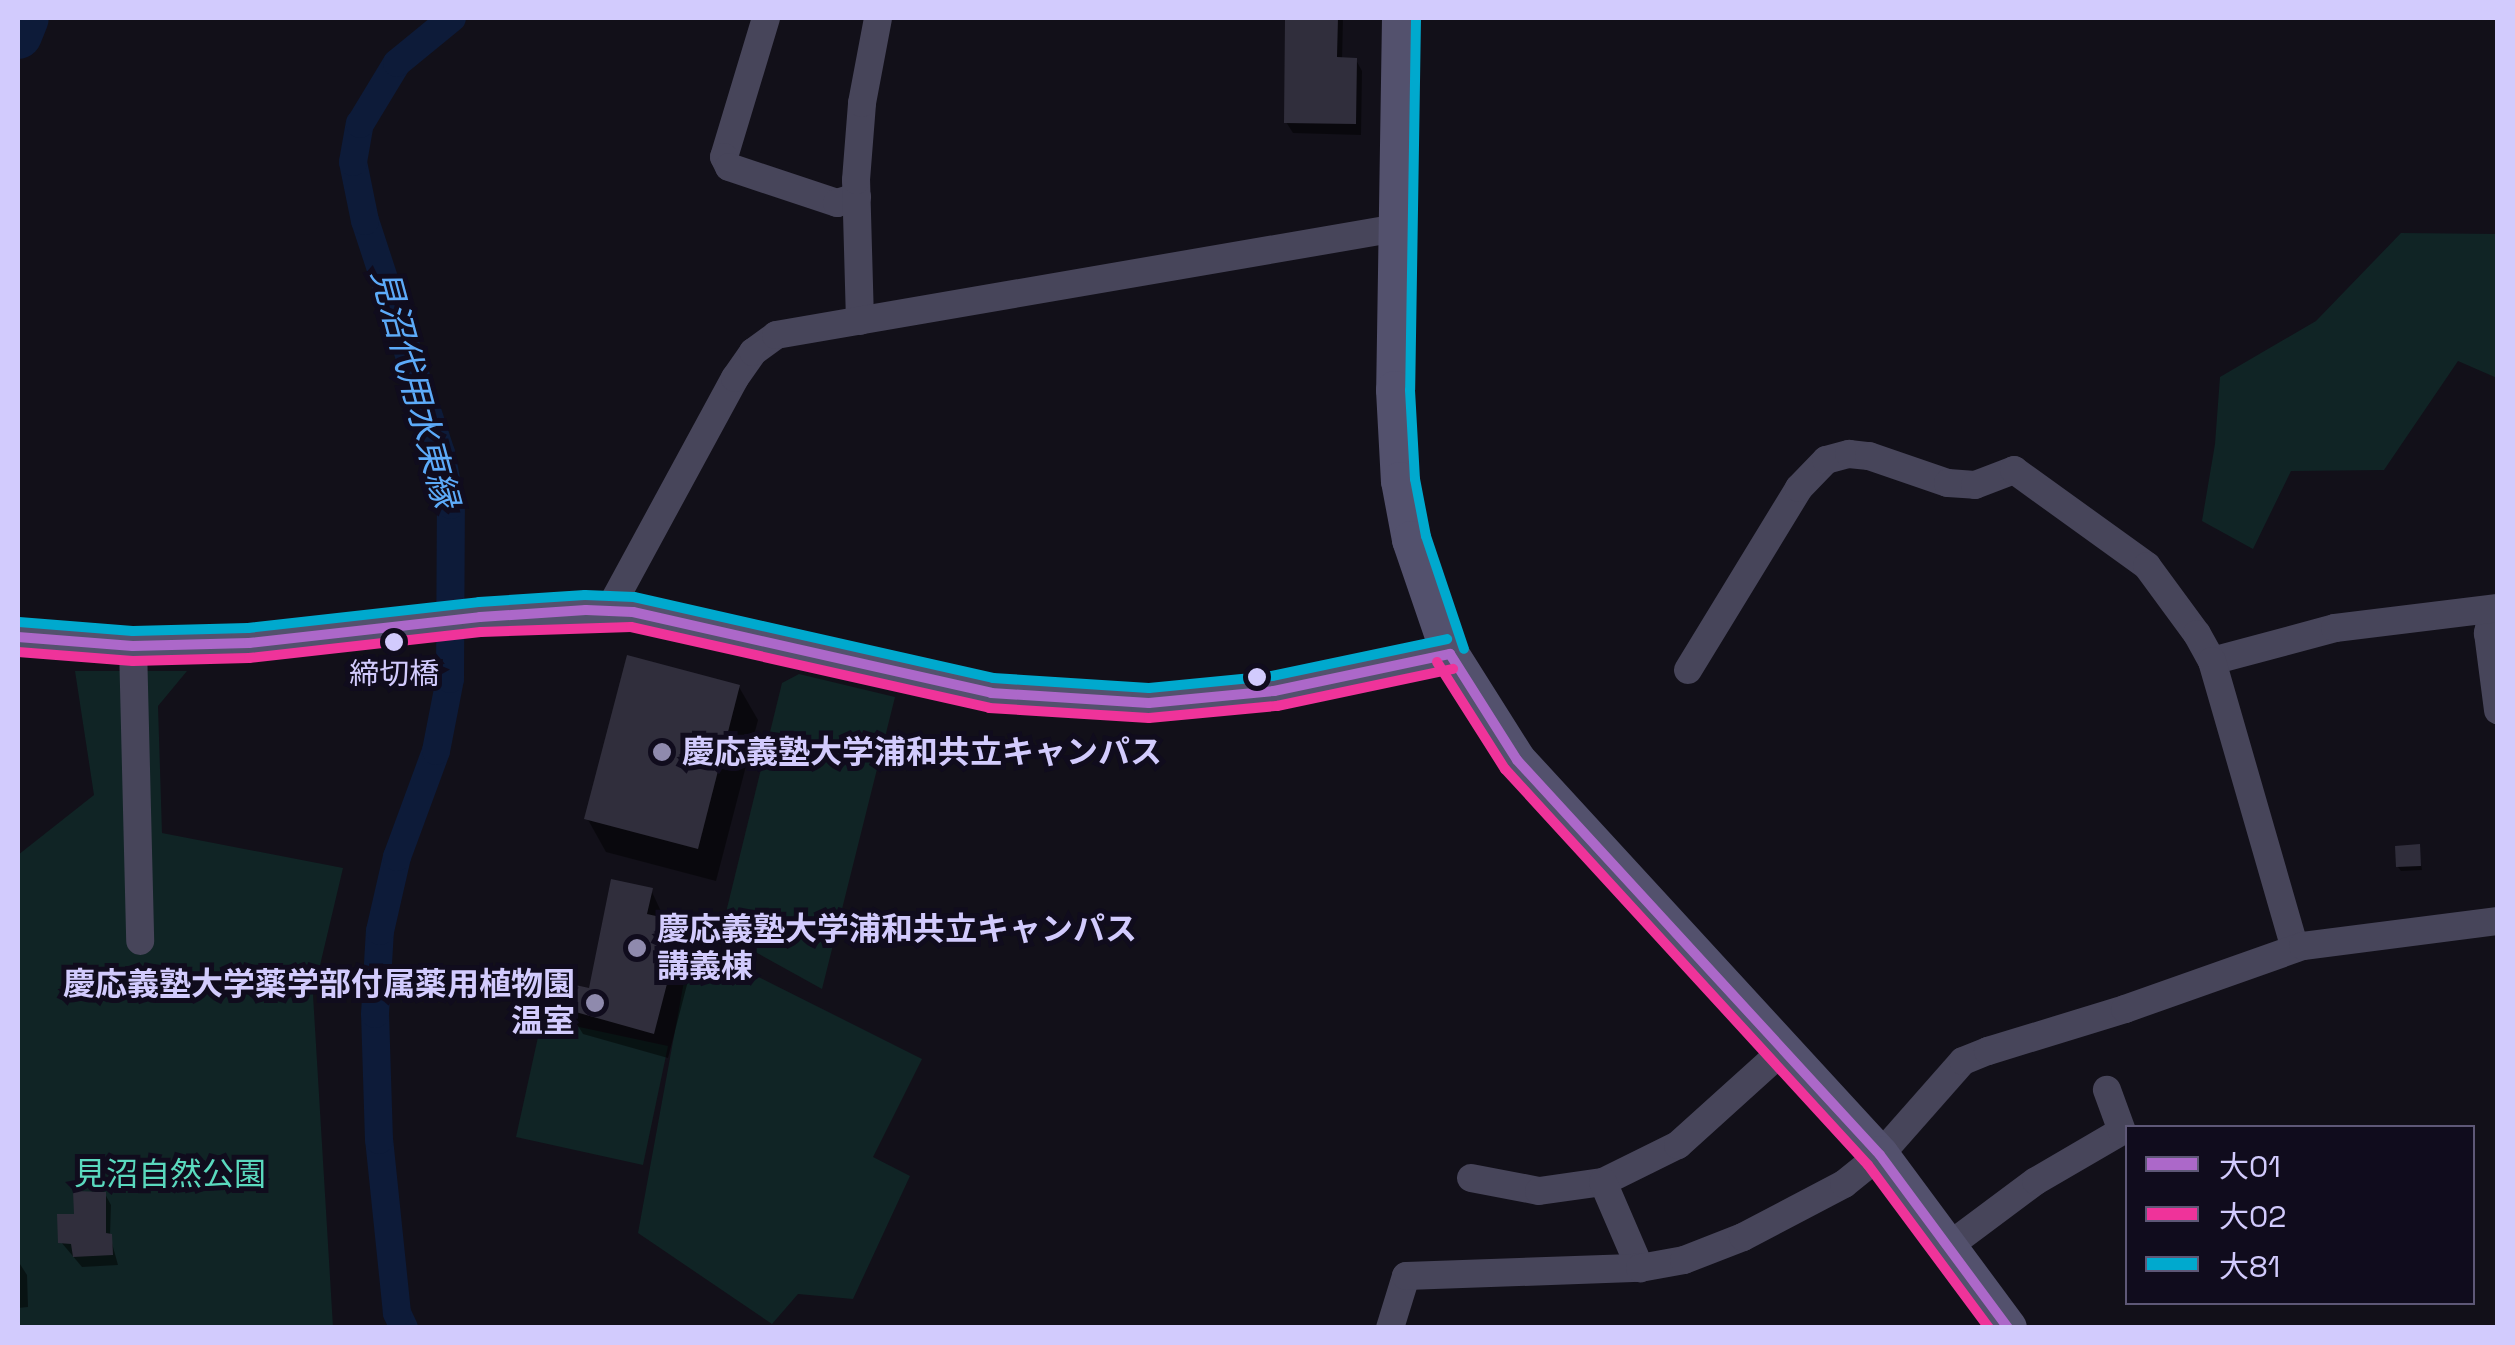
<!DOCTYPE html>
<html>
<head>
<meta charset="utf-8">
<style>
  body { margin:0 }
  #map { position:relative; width:2515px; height:1345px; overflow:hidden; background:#121019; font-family:"Space Grotesk","Noto Sans JP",sans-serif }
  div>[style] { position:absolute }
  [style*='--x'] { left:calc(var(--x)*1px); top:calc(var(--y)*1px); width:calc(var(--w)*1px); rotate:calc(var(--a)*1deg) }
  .green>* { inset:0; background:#102425 }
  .shadow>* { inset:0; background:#0007 }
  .canal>* { height:28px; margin:-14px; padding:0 14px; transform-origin:14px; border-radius:14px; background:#0d1b39 }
  .river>* { height:48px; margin:-24px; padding:0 24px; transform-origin:24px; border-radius:24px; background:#0d1b39 }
  .building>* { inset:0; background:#302e3c }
  .minor>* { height:28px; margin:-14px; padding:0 14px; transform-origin:14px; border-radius:14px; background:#47455a }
  .secondary>* { height:38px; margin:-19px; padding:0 19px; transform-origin:19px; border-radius:19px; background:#53516d }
  .bus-1>* { height:10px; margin:-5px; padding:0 5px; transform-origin:5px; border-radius:5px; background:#ac68c9 }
  .bus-2>* { height:10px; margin:-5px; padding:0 5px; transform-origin:5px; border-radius:5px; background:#ef339a }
  .bus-3>* { height:10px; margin:-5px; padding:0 5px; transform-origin:5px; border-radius:5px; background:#00a9ce }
  .dots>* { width:28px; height:28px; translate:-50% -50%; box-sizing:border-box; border:5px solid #100c1d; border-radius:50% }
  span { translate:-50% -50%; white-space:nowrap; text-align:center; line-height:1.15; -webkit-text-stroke:10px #100c1d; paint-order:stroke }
  .bus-label { font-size:30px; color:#d2cbfd }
  .poi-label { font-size:32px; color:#d2cbfd; font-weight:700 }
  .left { translate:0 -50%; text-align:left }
  .right { translate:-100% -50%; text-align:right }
  .park-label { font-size:32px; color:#5ad9be }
  .water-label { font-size:35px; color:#5dabf9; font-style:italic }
  .frame { position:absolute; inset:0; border:20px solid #d2cbfd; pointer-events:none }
  .legend { position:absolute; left:2125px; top:1125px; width:350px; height:180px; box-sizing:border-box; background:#100c1d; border:2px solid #5e5877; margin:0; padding:12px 18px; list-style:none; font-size:30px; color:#d2cbfd }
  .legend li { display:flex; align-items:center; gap:20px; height:50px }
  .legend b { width:50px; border:2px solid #5e5877 }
</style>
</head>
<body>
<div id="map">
  <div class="green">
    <i style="clip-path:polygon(2401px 233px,2497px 234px,2497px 378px,2458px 361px,2384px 470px,2291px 471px,2253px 549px,2202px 521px,2215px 444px,2220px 377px,2316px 321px)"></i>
    <i style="clip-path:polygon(75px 671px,187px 671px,158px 706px,162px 833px,343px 868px,313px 995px,333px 1327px,18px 1328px,18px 855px,94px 795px)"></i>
    <i style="clip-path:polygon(799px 674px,895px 697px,822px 989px,721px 933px,782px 683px)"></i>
    <i style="clip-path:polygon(691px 943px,922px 1059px,873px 1157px,910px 1176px,853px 1299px,798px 1294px,772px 1324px,638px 1233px)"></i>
    <i style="clip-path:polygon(542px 1019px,668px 1046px,643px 1165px,516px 1137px)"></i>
  </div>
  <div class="shadow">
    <i style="clip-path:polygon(1288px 18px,1343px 18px,1342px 60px,1356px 60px,1362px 71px,1361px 135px,1293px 133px,1286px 122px)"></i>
    <i style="clip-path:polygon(739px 687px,758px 720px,716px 881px,606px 852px,587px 818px)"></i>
    <i style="clip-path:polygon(2418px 847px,2422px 870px,2401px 871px,2398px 867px)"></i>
    <i style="clip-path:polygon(651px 890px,665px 920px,681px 924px,696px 950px,668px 1058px,583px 1034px,567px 1008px,590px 991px)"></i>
    <i style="clip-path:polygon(105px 1194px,111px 1205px,110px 1236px,118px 1265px,82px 1267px,61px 1242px,77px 1217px)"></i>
    <i style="clip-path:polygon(18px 1261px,27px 1275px,28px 1307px,18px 1308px)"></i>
  </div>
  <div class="canal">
    <i style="--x:404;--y:1328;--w:17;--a:-115"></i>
    <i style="--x:397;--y:1313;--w:174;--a:-95.9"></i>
    <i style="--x:379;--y:1140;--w:126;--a:-91.8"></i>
    <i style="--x:375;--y:1014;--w:83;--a:-86.6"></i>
    <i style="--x:380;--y:931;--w:76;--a:-77.1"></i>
    <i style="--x:397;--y:857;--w:113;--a:-69.8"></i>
    <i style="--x:436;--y:751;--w:73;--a:-79"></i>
    <i style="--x:450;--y:679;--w:174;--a:-89.7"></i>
    <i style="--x:451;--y:505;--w:53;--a:-100.9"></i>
    <i style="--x:441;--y:453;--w:244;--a:-108.1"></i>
    <i style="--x:365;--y:221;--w:60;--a:-101.5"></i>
    <i style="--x:353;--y:162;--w:39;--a:-80"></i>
    <i style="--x:360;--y:124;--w:71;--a:-58.8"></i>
    <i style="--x:397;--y:63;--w:71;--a:-39.3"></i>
  </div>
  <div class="river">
    <i style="--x:18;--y:35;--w:18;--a:-68"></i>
  </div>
  <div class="building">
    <i style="clip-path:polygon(1285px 18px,1338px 18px,1337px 57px,1357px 58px,1356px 124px,1284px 123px)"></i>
    <i style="clip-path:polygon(627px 655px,740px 685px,698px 849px,584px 819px)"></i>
    <i style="clip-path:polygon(2420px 844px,2421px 866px,2396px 867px,2395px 846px)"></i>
    <i style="clip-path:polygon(611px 879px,653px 888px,647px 914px,683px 922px,654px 1034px,565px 1009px,571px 984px,589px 988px)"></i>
    <i style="clip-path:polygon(73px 1191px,106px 1192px,106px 1233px,112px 1234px,113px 1255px,73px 1257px,71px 1244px,58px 1243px,57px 1214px,74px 1214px)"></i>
  </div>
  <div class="minor">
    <i style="--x:766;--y:18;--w:145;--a:106.8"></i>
    <i style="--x:724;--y:157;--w:11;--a:63"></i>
    <i style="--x:729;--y:167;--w:114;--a:18.4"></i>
    <i style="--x:837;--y:203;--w:21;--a:-17"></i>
    <i style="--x:860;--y:321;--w:141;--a:-91.6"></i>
    <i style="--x:856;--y:180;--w:77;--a:-85.5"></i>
    <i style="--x:862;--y:103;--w:86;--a:-79.3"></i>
    <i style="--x:2493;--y:609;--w:25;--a:102"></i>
    <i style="--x:2488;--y:633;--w:78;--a:82.6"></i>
    <i style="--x:609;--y:610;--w:264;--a:-61.5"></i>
    <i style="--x:735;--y:378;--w:32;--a:-55"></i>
    <i style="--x:753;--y:352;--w:29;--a:-36"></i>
    <i style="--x:776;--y:335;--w:630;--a:-9.78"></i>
    <i style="--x:133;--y:646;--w:295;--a:88.6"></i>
    <i style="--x:2212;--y:661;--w:127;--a:-15"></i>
    <i style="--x:2335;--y:628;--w:164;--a:-7"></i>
    <i style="--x:1688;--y:670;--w:213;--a:-58.6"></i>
    <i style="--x:1799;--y:488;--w:39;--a:-46"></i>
    <i style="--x:1826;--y:460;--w:24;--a:-15"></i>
    <i style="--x:1849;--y:454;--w:20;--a:6"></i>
    <i style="--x:1869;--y:456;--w:83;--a:18.9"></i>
    <i style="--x:1948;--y:483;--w:27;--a:4"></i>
    <i style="--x:1975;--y:485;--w:42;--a:-21"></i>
    <i style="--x:2014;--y:470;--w:164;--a:35.8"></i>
    <i style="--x:2147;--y:566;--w:84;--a:53.7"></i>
    <i style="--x:2197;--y:634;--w:31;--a:61"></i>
    <i style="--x:2212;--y:661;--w:299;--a:73.9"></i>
    <i style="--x:1471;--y:1178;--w:69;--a:10.8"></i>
    <i style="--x:1539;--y:1191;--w:65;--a:-8"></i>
    <i style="--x:1603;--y:1182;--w:84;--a:-26.3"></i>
    <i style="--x:1678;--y:1145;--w:142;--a:-42.1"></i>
    <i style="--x:1603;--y:1182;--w:94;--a:66.7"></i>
    <i style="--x:1950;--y:1245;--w:107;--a:-36.7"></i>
    <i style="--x:2036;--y:1181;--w:99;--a:-30.2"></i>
    <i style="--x:2122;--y:1131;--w:44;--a:-110.1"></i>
    <i style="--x:1390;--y:1328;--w:54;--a:-72.9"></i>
    <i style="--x:1406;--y:1276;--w:234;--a:-2"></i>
    <i style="--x:1640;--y:1268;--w:45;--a:-10.3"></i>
    <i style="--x:1684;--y:1260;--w:63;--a:-21.3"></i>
    <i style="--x:1743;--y:1237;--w:114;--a:-27.7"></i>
    <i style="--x:1844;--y:1184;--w:46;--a:-38.9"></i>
    <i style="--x:1880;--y:1155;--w:125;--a:-48.6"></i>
    <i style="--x:1963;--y:1061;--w:27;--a:-22"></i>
    <i style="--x:1988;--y:1051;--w:143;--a:-17"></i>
    <i style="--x:2125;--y:1009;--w:189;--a:-19.5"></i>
    <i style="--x:2303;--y:946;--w:197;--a:-7.3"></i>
  </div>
  <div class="secondary">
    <i style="--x:1401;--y:18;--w:372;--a:90.9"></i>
    <i style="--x:1395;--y:390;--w:91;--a:86.9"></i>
    <i style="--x:1400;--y:481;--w:60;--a:79.4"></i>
    <i style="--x:1411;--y:540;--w:120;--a:71.1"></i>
    <i style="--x:1450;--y:654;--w:125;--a:57.7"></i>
    <i style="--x:1517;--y:760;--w:536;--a:47.42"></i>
    <i style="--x:1880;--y:1155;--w:215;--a:53.5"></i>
    <i style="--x:18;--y:637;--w:115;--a:4.5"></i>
    <i style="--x:133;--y:646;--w:116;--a:-1.5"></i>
    <i style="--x:249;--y:643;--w:232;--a:-6.4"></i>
    <i style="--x:480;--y:617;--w:106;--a:-3.8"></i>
    <i style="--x:586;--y:610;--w:47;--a:2.4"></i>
    <i style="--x:633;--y:612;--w:367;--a:12.7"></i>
    <i style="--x:991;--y:693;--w:158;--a:3.6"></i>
    <i style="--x:1149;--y:703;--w:126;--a:-5.5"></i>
    <i style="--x:1274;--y:691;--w:180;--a:-11.9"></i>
  </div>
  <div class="bus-1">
    <i style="--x:18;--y:637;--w:115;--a:4.5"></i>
    <i style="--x:133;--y:646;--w:116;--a:-1.5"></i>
    <i style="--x:249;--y:643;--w:232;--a:-6.4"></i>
    <i style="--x:480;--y:617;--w:106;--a:-3.8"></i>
    <i style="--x:586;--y:610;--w:47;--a:2.4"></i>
    <i style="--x:633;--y:612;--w:367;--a:12.7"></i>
    <i style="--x:991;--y:693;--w:158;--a:3.6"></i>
    <i style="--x:1149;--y:703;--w:126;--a:-5.5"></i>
    <i style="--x:1274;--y:691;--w:180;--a:-11.9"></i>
    <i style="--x:1450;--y:654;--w:125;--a:57.7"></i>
    <i style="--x:1517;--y:760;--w:536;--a:47.42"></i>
    <i style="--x:1880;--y:1155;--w:215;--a:53.5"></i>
  </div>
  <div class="bus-2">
    <i style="--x:18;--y:652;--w:115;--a:4.5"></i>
    <i style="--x:133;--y:661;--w:116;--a:-1.5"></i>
    <i style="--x:249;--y:658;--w:233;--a:-6.4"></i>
    <i style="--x:481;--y:632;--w:150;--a:-1.9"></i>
    <i style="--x:631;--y:627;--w:367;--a:12.7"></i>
    <i style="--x:989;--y:708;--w:160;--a:3.6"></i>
    <i style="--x:1149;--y:718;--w:129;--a:-5.4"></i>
    <i style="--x:1277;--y:706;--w:180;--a:-11.9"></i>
    <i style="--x:1437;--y:662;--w:127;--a:57.6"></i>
    <i style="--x:1505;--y:769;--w:537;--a:47.49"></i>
    <i style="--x:1868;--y:1165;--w:203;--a:53.4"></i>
  </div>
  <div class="bus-3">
    <i style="--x:1416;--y:18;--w:372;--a:90.9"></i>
    <i style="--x:1410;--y:390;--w:89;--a:86.8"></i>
    <i style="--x:1415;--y:479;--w:58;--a:79.1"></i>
    <i style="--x:1426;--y:536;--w:119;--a:71.4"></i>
    <i style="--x:19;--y:622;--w:114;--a:4.5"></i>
    <i style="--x:133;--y:631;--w:115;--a:-1.5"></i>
    <i style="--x:248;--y:628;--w:232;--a:-6.4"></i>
    <i style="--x:479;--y:602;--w:106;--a:-3.8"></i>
    <i style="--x:585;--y:595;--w:49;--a:2.3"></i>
    <i style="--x:634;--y:597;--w:368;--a:12.7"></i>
    <i style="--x:993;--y:678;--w:156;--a:3.7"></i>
    <i style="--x:1149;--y:688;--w:124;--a:-5.6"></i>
    <i style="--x:1272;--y:676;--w:179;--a:-11.9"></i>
  </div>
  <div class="dots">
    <i style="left:394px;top:642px;background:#d2cbfd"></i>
    <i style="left:1257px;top:677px;background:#d2cbfd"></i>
    <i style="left:662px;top:752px;background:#8f8aad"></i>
    <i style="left:637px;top:948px;background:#8f8aad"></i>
    <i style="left:595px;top:1003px;background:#8f8aad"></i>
  </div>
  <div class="bus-label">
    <span style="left:394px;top:674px">締切橋</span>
  </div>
  <div class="poi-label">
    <span class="left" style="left:682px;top:752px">慶応義塾大学浦和共立キャンパス</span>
    <span class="left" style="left:657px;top:948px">慶応義塾大学浦和共立キャンパス<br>講義棟</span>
    <span class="right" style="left:575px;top:1003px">慶応義塾大学薬学部付属薬用植物園<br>温室</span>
  </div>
  <div class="park-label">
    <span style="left:170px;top:1174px">見沼自然公園</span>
  </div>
  <div class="water-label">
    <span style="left:415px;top:388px;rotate:75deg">見沼代用水東縁</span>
  </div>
  <div class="frame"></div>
  <ul class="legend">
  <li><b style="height:12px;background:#ac68c9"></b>大01</li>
  <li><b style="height:12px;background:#ef339a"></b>大02</li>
  <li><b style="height:12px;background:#00a9ce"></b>大81</li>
  </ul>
</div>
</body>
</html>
